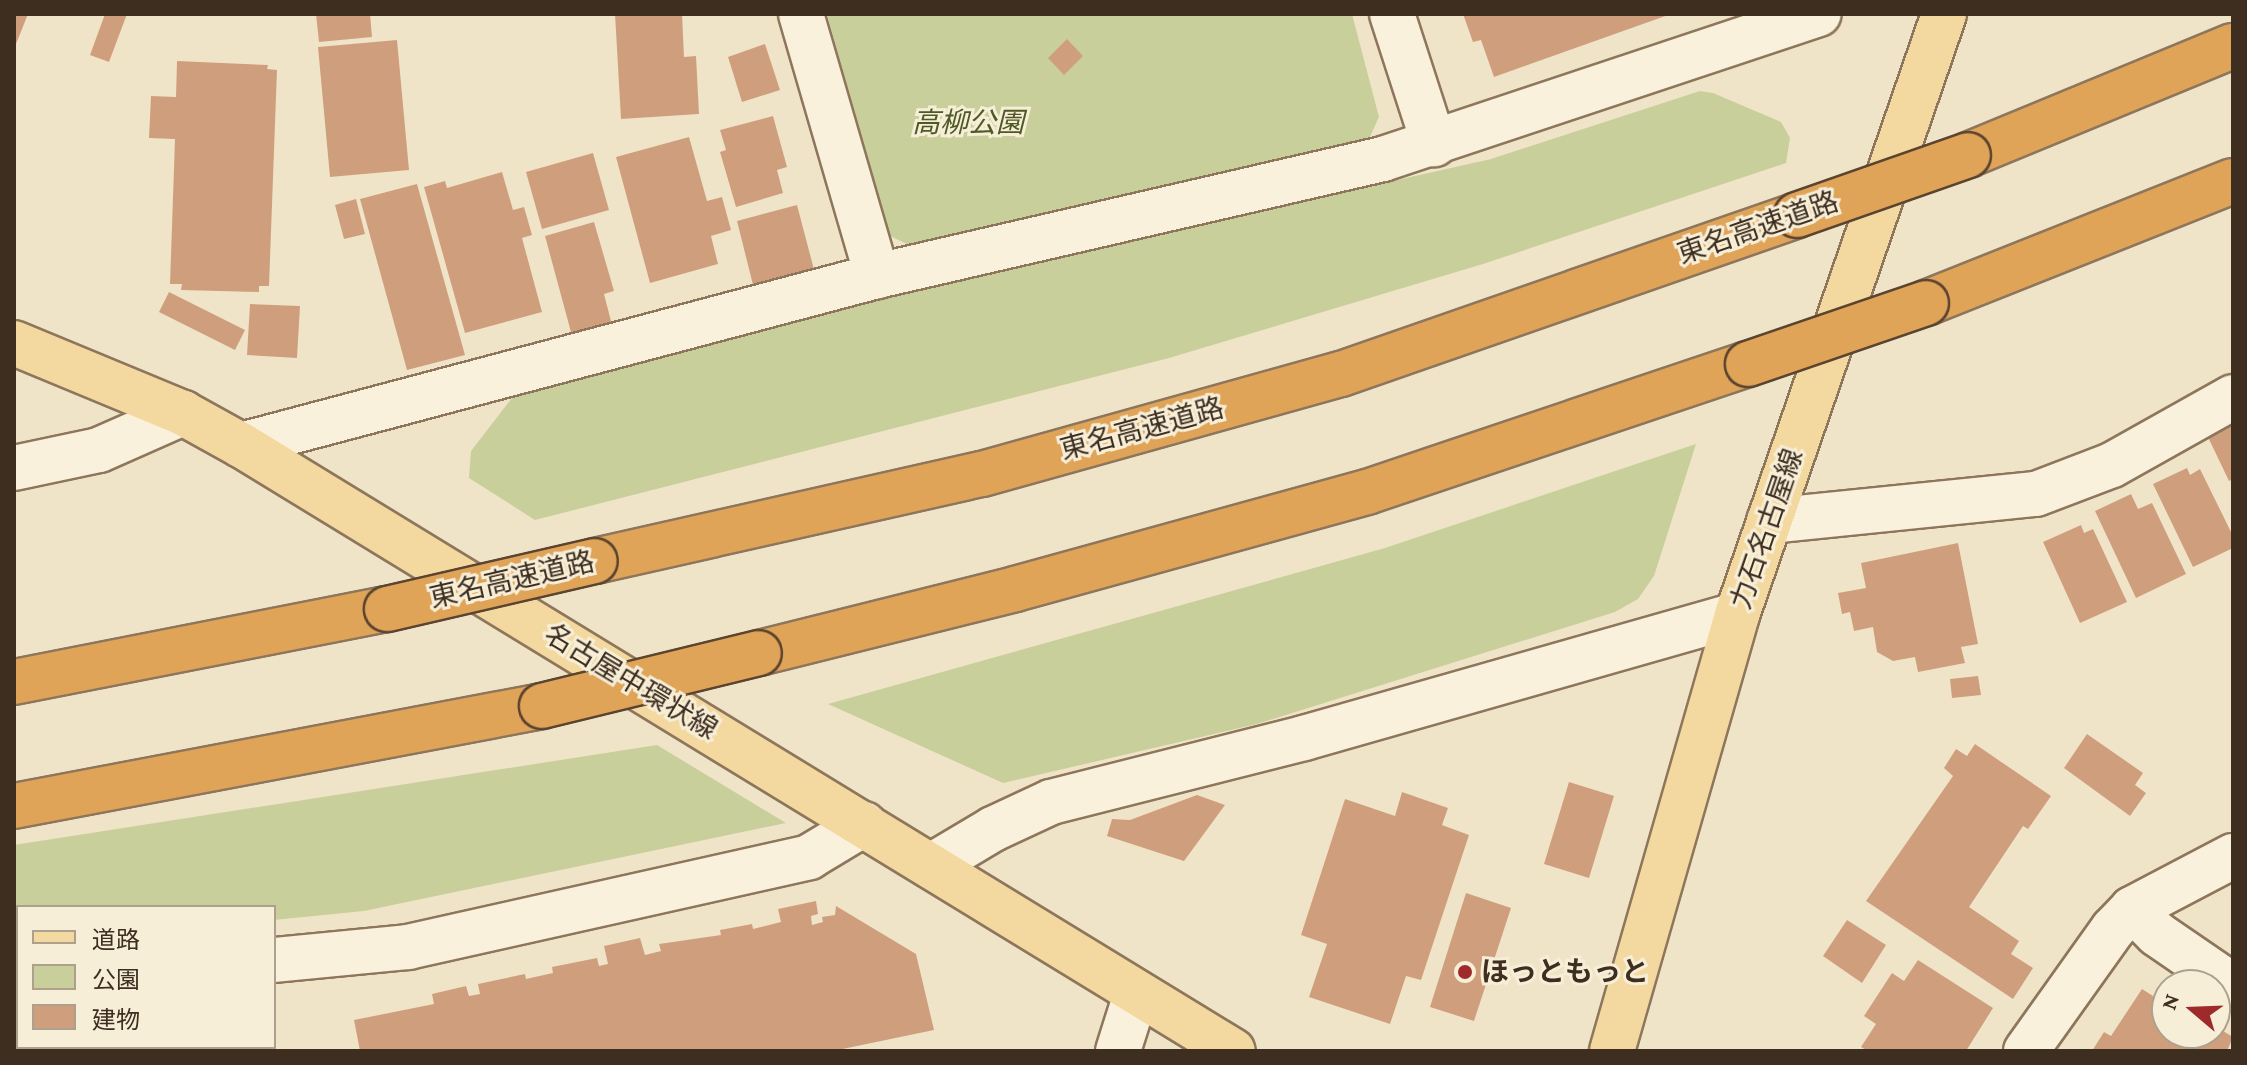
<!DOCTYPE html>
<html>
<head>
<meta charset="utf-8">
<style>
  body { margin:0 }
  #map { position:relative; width:2247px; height:1065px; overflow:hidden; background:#f0e4c8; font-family:"Crimson Pro","Noto Sans JP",serif }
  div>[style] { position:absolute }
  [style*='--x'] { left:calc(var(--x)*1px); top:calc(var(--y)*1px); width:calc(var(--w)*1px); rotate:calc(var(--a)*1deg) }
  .green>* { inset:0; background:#c9cf9b }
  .building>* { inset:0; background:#cf9f7d }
  .roads { filter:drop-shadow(2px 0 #8d765c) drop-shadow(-2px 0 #8d765c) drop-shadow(0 2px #8d765c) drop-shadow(0 -2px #8d765c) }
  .street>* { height:44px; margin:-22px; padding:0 22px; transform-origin:22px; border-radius:22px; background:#faf1dc }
  .primary>* { height:44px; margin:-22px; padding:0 22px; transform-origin:22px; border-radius:22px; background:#f3d9a0 }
  .highway>* { height:44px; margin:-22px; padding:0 22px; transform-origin:22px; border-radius:22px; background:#e0a458 }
  .bridges { filter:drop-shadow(2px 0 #5b4430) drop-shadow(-2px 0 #5b4430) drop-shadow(0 2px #5b4430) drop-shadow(0 -2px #5b4430) }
  .highway-bridge>* { height:44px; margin:-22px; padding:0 22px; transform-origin:22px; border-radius:22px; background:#e0a458 }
  .dots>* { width:22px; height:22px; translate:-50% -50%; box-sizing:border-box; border:4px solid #f7eed8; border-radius:50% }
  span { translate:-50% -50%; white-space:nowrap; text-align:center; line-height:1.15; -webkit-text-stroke:6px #f7eed8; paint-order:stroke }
  .park-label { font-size:28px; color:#4d5a26; font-style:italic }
  .street-label { font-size:28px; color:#3d2e20 }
  .poi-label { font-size:28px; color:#3d2e20; font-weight:700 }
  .left { translate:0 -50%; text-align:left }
  .frame { position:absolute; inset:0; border:16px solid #3d2e20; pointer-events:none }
  .legend { position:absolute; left:16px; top:905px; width:260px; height:144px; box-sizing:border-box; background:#f7eed8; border:2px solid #ada18e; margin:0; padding:10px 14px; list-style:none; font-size:24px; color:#3d2e20 }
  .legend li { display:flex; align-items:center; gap:16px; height:40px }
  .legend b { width:40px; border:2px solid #ada18e }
  .north { position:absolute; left:2151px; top:969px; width:80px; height:80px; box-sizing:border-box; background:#f7eed8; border:2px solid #ada18e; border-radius:50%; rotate:289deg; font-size:22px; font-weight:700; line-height:32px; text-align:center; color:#3d2e20 }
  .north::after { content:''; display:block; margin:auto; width:28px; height:36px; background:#9e2a2b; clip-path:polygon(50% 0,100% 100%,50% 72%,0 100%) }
</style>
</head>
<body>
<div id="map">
  <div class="green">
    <i style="clip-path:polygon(827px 14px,1352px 14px,1379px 117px,1368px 141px,911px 246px,886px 234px)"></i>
    <i style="clip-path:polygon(1700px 91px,1713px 93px,1781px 122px,1790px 138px,1786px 163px,1483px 264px,1169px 358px,535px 520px,469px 478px,471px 451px,512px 398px,875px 297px,1491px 159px)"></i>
    <i style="clip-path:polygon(1696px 444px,1654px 576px,1638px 599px,1615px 612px,1257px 724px,1003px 783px,828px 704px,1385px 548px)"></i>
    <i style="clip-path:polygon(657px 745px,786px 823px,364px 911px,274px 920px,274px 907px,18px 907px,18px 946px,14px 946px,14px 845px)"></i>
  </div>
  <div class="building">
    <i style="clip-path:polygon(14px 14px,28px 14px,14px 49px)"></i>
    <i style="clip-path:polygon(105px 14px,127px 14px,109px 62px,90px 55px)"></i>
    <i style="clip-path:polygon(316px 14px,370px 14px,372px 37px,319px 42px)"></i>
    <i style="clip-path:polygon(615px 14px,682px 14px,684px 57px,696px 56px,699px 114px,621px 119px)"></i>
    <i style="clip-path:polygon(1463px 14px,1671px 14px,1494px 77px,1481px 40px,1473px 42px)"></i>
    <i style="clip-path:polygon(1067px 39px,1083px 56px,1064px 75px,1048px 58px)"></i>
    <i style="clip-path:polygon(397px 40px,409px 170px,330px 177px,318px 47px)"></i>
    <i style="clip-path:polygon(765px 44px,780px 90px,742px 102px,728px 57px)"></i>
    <i style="clip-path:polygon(177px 61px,268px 65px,267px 69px,277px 70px,269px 286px,259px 286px,259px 292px,181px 290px,182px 284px,170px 284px,175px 139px,149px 138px,151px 96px,176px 97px)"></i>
    <i style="clip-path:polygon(773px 116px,787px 167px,777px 170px,783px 193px,736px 207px,720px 152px,726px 150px,720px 130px)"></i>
    <i style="clip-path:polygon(689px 137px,707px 201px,722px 197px,731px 230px,711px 236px,718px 264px,650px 283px,616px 157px)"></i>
    <i style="clip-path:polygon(593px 153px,609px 210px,542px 229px,526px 172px)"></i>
    <i style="clip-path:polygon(502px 172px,513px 210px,524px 207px,532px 235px,522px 238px,542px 312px,465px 333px,424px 187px,445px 181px,447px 188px)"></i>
    <i style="clip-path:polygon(417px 184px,465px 355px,407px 370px,360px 199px)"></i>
    <i style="clip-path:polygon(356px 199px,365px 234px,344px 239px,335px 205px)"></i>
    <i style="clip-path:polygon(797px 205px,817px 281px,756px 297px,737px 221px)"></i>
    <i style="clip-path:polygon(594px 222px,614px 291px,604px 294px,612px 325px,572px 336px,545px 236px)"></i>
    <i style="clip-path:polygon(169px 292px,245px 330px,235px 350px,159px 312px)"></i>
    <i style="clip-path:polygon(250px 304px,300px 306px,297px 358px,247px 355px)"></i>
    <i style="clip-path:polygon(2233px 423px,2233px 479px,2229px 481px,2207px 435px)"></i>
    <i style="clip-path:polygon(2187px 468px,2190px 475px,2200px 469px,2233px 536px,2233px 548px,2193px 567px,2153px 484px)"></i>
    <i style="clip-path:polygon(2131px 494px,2138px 509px,2152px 503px,2186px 574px,2136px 598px,2095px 511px)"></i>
    <i style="clip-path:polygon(2081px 525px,2084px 533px,2093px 529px,2127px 602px,2080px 623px,2043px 542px)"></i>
    <i style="clip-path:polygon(1958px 543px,1978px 644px,1961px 647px,1965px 663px,1918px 672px,1915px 657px,1893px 661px,1877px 652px,1873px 627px,1854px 631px,1850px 612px,1842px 614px,1838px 593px,1866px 588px,1861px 563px)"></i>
    <i style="clip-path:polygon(1978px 676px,1981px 695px,1952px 698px,1950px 679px)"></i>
    <i style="clip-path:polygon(2087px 734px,2143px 773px,2135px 785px,2146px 793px,2130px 816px,2064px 768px)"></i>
    <i style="clip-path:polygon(1975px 744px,2051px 796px,2028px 829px,2023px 826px,1969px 907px,2019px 941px,2011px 954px,2033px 968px,2013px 999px,1866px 901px,1953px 776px,1944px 768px,1956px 749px,1967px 756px)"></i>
    <i style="clip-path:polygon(1569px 782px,1614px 796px,1589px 878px,1544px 864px)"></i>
    <i style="clip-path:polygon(1402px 792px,1448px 808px,1442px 825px,1469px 835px,1421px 980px,1406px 976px,1390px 1024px,1309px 997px,1327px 944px,1301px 935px,1345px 799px,1395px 816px)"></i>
    <i style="clip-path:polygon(1197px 795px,1225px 805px,1184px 861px,1107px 836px,1112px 819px,1130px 820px)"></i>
    <i style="clip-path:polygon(1466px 893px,1511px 908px,1474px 1021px,1430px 1007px)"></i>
    <i style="clip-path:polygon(816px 901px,818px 914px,811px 916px,812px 925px,823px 922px,822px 917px,835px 915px,836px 906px,916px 954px,934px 1030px,833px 1051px,360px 1051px,354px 1020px,434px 1004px,432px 994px,466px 986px,469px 996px,480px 994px,478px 984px,525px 974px,526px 979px,553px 973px,552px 967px,597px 958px,599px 966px,608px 964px,604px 946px,640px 938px,645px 955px,661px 951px,659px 944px,721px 935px,720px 930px,752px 924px,753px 929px,781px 922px,778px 909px)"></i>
    <i style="clip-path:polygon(1847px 920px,1886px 945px,1862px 983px,1823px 956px)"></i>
    <i style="clip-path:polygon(1918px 960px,1993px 1008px,1966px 1051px,1868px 1051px,1861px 1047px,1876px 1024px,1864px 1016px,1892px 973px,1904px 981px)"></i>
    <i style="clip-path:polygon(2142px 989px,2167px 1005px,2167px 1033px,2215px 1033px,2215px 1026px,2233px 1037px,2227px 1051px,2092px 1051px,2104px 1032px,2111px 1036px)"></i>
  </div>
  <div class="roads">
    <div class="street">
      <i style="--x:801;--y:14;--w:273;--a:73.8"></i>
      <i style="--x:1392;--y:14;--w:137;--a:72.1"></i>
      <i style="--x:241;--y:445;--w:658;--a:-14.88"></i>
      <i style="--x:877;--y:276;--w:519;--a:-13.02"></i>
      <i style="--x:1383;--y:159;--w:459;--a:-18.4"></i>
      <i style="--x:14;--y:468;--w:87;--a:-12"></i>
      <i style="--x:99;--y:450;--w:92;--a:-23.8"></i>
      <i style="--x:1769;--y:521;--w:268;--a:-5.8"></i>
      <i style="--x:2036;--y:494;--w:81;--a:-20.9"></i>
      <i style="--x:2112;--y:465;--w:139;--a:-29.3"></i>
      <i style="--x:931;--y:866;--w:72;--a:-30.8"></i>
      <i style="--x:993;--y:829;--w:64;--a:-25"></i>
      <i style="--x:1051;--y:802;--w:261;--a:-14.2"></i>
      <i style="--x:1304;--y:738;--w:450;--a:-15.9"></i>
      <i style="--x:2132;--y:909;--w:35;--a:45"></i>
      <i style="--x:2157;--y:934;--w:92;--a:34.4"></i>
      <i style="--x:274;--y:960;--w:135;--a:-5.5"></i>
      <i style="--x:408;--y:947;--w:411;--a:-12.6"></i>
      <i style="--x:809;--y:857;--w:64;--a:-31"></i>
      <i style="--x:14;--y:984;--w:4;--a:0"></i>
      <i style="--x:1118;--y:1051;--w:60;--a:-72.5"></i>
      <i style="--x:2026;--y:1051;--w:150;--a:-54.5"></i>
      <i style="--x:2113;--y:929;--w:28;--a:-46"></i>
      <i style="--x:2132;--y:909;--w:114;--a:-27.7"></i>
    </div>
    <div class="primary">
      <i style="--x:14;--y:343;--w:183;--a:22.5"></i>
      <i style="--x:183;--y:413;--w:66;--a:28.9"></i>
      <i style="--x:241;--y:445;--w:1162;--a:31.42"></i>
      <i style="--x:1612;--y:1051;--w:454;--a:-74"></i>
      <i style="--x:1737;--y:615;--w:636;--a:-70.99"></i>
    </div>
    <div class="highway">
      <i style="--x:1968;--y:155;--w:287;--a:-22.4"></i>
      <i style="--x:1926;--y:303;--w:330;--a:-21.7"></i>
      <i style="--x:595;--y:561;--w:397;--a:-12.7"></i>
      <i style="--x:982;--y:474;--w:373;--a:-15.6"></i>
      <i style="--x:1341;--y:374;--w:483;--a:-19.2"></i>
      <i style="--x:759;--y:653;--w:264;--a:-14"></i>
      <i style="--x:1015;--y:589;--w:365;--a:-15.4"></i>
      <i style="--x:1367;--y:492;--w:402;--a:-18.6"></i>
      <i style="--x:14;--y:682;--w:380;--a:-11.1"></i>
      <i style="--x:14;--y:806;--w:537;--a:-10.72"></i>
    </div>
  </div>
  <div class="bridges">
    <div class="highway-bridge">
      <i style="--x:1797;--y:215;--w:181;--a:-19.3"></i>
      <i style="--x:1748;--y:364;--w:188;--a:-18.9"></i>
      <i style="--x:387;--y:609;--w:213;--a:-13"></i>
      <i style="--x:542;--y:706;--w:223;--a:-13.7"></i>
    </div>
  </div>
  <div class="dots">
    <i style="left:1465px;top:972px;background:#9e2a2b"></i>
  </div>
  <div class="park-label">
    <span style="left:968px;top:123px">高柳公園</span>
  </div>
  <div class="street-label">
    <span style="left:1758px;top:228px;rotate:-19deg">東名高速道路</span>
    <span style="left:1142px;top:429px;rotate:-15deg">東名高速道路</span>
    <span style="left:1767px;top:529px;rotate:-71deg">力石名古屋線</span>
    <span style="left:512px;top:580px;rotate:-13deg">東名高速道路</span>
    <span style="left:631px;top:682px;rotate:31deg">名古屋中環状線</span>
  </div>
  <div class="poi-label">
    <span class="left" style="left:1481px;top:972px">ほっともっと</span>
  </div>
  <div class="frame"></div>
  <ul class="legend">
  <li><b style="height:10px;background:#f3d9a0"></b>道路</li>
  <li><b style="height:22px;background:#c9cf9b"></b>公園</li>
  <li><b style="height:22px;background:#cf9f7d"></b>建物</li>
  </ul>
  <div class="north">N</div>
</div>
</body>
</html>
